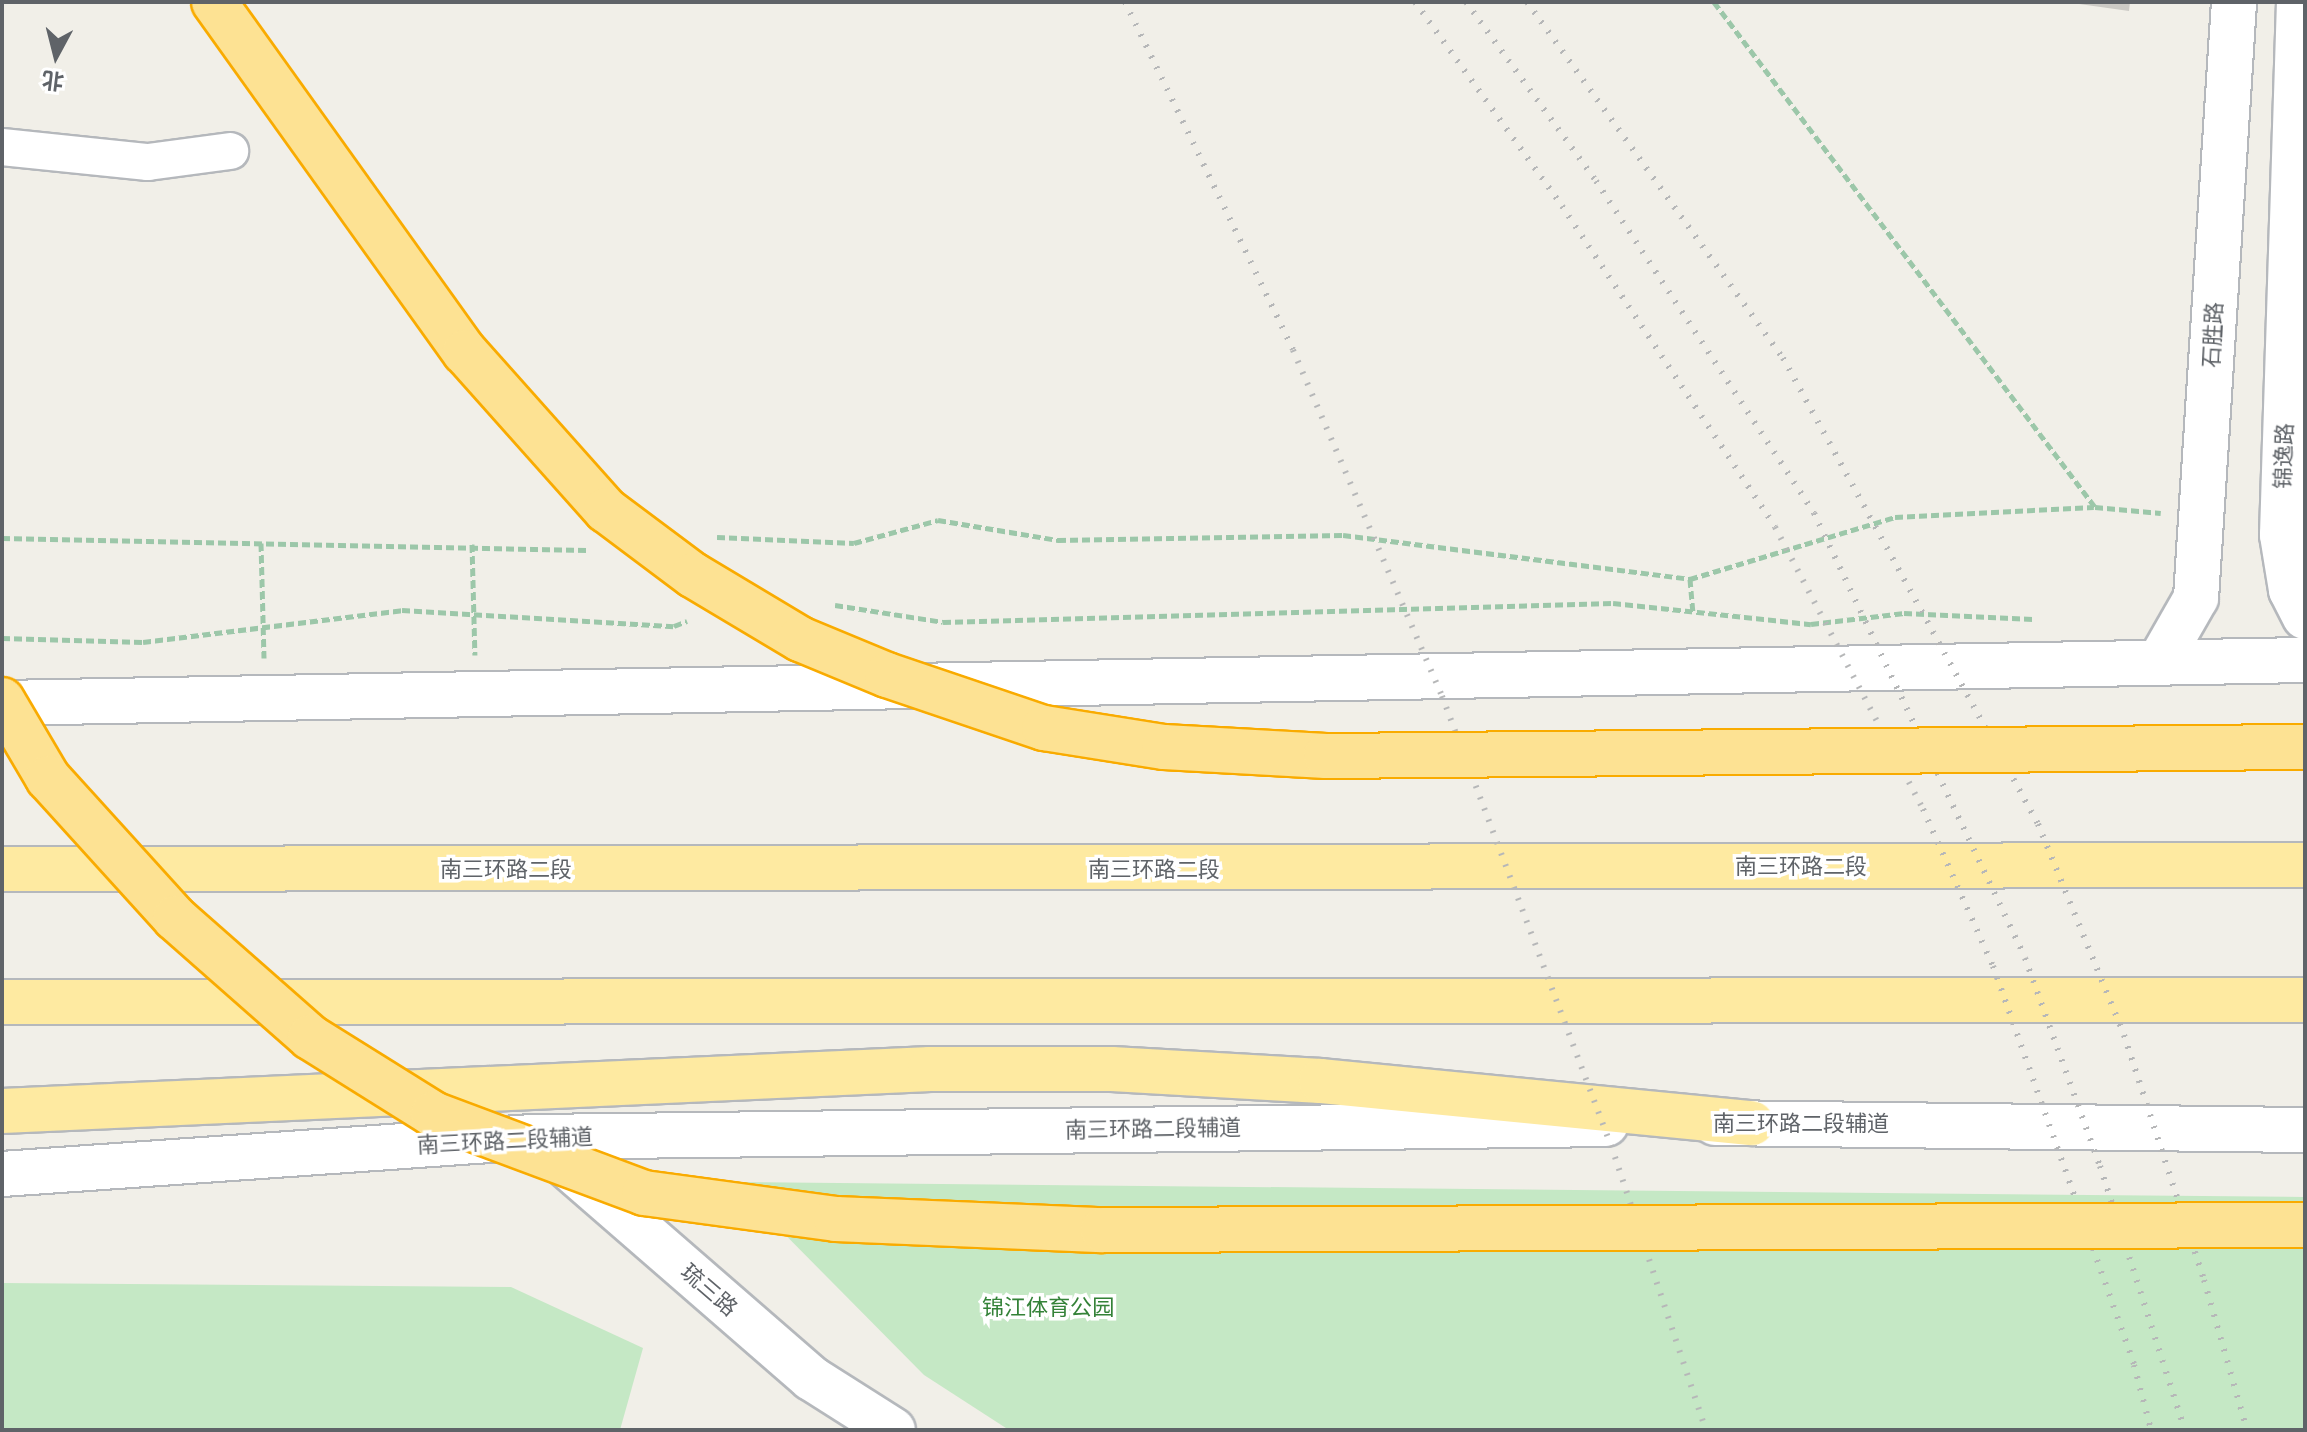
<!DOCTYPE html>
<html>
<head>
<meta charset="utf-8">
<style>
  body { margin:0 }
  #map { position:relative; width:2307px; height:1432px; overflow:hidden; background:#f1efe8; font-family:Signika,"Noto Sans SC",sans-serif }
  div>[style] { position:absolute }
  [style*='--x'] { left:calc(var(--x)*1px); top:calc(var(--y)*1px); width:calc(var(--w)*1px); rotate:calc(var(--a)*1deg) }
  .green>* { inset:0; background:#c5e8c5 }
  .building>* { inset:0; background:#cccac5 }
  .path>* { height:5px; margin-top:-2.5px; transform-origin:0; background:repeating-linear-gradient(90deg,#9cc7a9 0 8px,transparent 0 12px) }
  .roads { filter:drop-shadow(2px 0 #b5b8bc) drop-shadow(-2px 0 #b5b8bc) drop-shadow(0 2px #b5b8bc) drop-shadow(0 -2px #b5b8bc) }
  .minor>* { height:36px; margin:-18px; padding:0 18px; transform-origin:18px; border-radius:18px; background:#fff }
  .tertiary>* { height:44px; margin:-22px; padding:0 22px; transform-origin:22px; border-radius:22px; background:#fff }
  .secondary>* { height:44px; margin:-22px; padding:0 22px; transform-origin:22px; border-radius:22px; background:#fff }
  .trunk>* { height:44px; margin:-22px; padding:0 22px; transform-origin:22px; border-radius:22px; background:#feeaa1 }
  .rail>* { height:6px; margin-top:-3px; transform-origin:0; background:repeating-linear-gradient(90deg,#b6b7b8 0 2px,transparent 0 12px) }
  .bridges { filter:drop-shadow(2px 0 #f9ab00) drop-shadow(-2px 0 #f9ab00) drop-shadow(0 2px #f9ab00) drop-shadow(0 -2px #f9ab00) }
  .motorway-bridge>* { height:44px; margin:-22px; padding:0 22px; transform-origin:22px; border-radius:22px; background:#fde293 }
  span { translate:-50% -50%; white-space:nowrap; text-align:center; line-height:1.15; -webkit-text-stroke:7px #fff; paint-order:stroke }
  .street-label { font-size:22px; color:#5f6368 }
  .park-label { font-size:22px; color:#348238 }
  .frame { position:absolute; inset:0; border:4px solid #5f6368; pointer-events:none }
  .north { position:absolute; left:16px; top:16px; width:80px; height:80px; -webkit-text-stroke:6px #fff; paint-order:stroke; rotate:187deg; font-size:22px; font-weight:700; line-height:32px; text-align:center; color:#5f6368 }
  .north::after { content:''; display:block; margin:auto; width:28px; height:36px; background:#5f6368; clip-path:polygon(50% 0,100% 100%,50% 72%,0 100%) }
</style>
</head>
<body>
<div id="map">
  <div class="green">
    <i style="clip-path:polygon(733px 1182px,2305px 1197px,2305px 1430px,1009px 1430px,924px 1375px)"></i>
    <i style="clip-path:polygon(2px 1283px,511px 1287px,643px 1348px,620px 1430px,2px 1430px)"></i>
  </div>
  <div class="building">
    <i style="clip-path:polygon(2065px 2px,2130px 2px,2129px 11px)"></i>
  </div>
  <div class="path">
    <i style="--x:1714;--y:2;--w:633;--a:52.97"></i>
    <i style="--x:2095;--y:507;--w:66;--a:5.2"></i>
    <i style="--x:717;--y:537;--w:137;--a:2.5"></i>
    <i style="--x:854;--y:543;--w:87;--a:-15.3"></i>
    <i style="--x:938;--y:520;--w:122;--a:9.5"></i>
    <i style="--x:1058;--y:540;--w:285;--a:-1"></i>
    <i style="--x:1343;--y:535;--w:350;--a:7.2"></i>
    <i style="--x:1690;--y:579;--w:214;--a:-16.8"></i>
    <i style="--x:1895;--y:517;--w:199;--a:-2.9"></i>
    <i style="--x:2;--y:538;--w:585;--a:1.18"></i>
    <i style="--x:261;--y:543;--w:115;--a:88.5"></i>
    <i style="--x:472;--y:544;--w:111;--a:88.5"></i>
    <i style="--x:1690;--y:579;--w:32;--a:85"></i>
    <i style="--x:835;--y:605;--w:109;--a:8.9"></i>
    <i style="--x:943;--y:622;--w:670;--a:-1.62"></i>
    <i style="--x:1613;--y:603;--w:199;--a:6.1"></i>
    <i style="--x:1811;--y:624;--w:94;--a:-6.7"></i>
    <i style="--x:1904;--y:613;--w:129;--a:2.7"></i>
    <i style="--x:2;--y:638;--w:141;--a:1.6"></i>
    <i style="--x:143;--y:642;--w:261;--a:-7"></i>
    <i style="--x:402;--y:610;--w:272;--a:3.4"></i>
    <i style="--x:674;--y:626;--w:14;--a:-21"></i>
  </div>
  <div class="roads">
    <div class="minor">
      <i style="--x:2;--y:147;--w:147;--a:5.9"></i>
      <i style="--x:148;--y:162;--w:83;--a:-7.6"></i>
    </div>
    <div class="tertiary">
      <i style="--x:2299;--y:2;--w:533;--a:91.83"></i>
      <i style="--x:2282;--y:535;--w:56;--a:80.7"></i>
      <i style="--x:2291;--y:590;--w:30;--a:63"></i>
      <i style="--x:2161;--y:659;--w:70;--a:-60.2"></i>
      <i style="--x:2196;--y:598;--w:597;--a:-86.35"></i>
      <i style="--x:566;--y:1165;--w:325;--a:41"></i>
      <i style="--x:811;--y:1378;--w:97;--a:32.4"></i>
    </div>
    <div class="secondary">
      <i style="--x:2;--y:703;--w:2303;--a:-1.07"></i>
      <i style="--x:1715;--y:1123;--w:590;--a:0.68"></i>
      <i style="--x:2;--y:1174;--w:532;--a:-3.99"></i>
      <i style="--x:533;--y:1137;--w:1073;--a:-0.69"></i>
    </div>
    <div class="trunk">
      <i style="--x:2;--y:869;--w:2303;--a:-0.1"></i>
      <i style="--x:2;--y:1002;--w:2303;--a:-0.05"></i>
      <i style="--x:2;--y:1111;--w:929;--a:-2.59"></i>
      <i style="--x:930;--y:1069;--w:182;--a:0"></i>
      <i style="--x:1112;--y:1069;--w:209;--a:3.3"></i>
      <i style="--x:1321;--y:1081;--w:433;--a:5.6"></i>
    </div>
  </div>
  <div class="rail">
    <i style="--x:1125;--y:2;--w:386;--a:64.2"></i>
    <i style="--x:1293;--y:350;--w:377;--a:66.7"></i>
    <i style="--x:1442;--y:696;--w:492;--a:69.4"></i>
    <i style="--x:1615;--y:1157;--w:288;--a:71.6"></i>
    <i style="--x:1415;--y:2;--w:251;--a:54.2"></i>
    <i style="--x:1562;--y:206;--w:385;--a:56.4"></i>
    <i style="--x:1775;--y:527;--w:318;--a:62.3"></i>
    <i style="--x:1923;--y:809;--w:172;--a:66"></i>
    <i style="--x:1993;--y:966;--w:423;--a:70.5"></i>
    <i style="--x:2134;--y:1365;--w:67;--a:75.3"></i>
    <i style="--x:1466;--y:2;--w:221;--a:54"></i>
    <i style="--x:1596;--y:181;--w:397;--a:56.7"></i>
    <i style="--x:1814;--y:513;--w:492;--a:64.6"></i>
    <i style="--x:2025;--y:958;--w:221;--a:70.2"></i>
    <i style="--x:2100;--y:1166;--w:277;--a:72.2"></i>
    <i style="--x:1527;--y:2;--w:438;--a:54.3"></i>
    <i style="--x:1783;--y:358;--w:531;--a:61.31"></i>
    <i style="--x:2038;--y:824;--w:228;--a:67.8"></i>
    <i style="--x:2124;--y:1035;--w:258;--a:71.9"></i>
    <i style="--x:2204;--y:1280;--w:156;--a:74"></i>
  </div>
  <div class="bridges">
    <div class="motorway-bridge">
      <i style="--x:214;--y:2;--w:431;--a:54.4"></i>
      <i style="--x:465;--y:352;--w:212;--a:48.3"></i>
      <i style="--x:606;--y:510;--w:109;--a:36.8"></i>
      <i style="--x:693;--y:575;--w:125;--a:30.9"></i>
      <i style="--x:800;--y:639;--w:94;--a:22.5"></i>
      <i style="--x:887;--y:675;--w:166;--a:18.7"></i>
      <i style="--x:1044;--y:728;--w:121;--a:9"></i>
      <i style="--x:1164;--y:747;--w:162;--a:3.2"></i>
      <i style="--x:1326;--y:756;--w:979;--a:-0.53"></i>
      <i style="--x:2;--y:700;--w:91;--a:59.5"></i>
      <i style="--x:48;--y:778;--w:189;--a:47.8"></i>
      <i style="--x:175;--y:918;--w:180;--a:41.4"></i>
      <i style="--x:310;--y:1037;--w:145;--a:32"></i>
      <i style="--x:433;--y:1114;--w:225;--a:20.5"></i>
      <i style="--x:644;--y:1193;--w:194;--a:7.7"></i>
      <i style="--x:836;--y:1219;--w:267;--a:2.4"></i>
      <i style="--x:1103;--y:1230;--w:1202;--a:-0.24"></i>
    </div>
  </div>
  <div class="street-label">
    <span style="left:2213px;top:335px;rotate:-87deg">石胜路</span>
    <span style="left:2284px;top:456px;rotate:-88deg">锦逸路</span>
    <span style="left:1801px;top:867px">南三环路二段</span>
    <span style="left:506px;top:870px">南三环路二段</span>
    <span style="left:1154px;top:870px">南三环路二段</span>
    <span style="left:1801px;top:1124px">南三环路二段辅道</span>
    <span style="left:1153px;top:1129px;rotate:-1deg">南三环路二段辅道</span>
    <span style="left:505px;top:1141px;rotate:-3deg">南三环路二段辅道</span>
    <span style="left:709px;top:1290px;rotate:41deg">琉三路</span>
  </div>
  <div class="park-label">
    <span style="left:1048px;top:1308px">锦江体育公园</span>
  </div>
  <div class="frame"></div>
  <div class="north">北</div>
</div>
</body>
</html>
